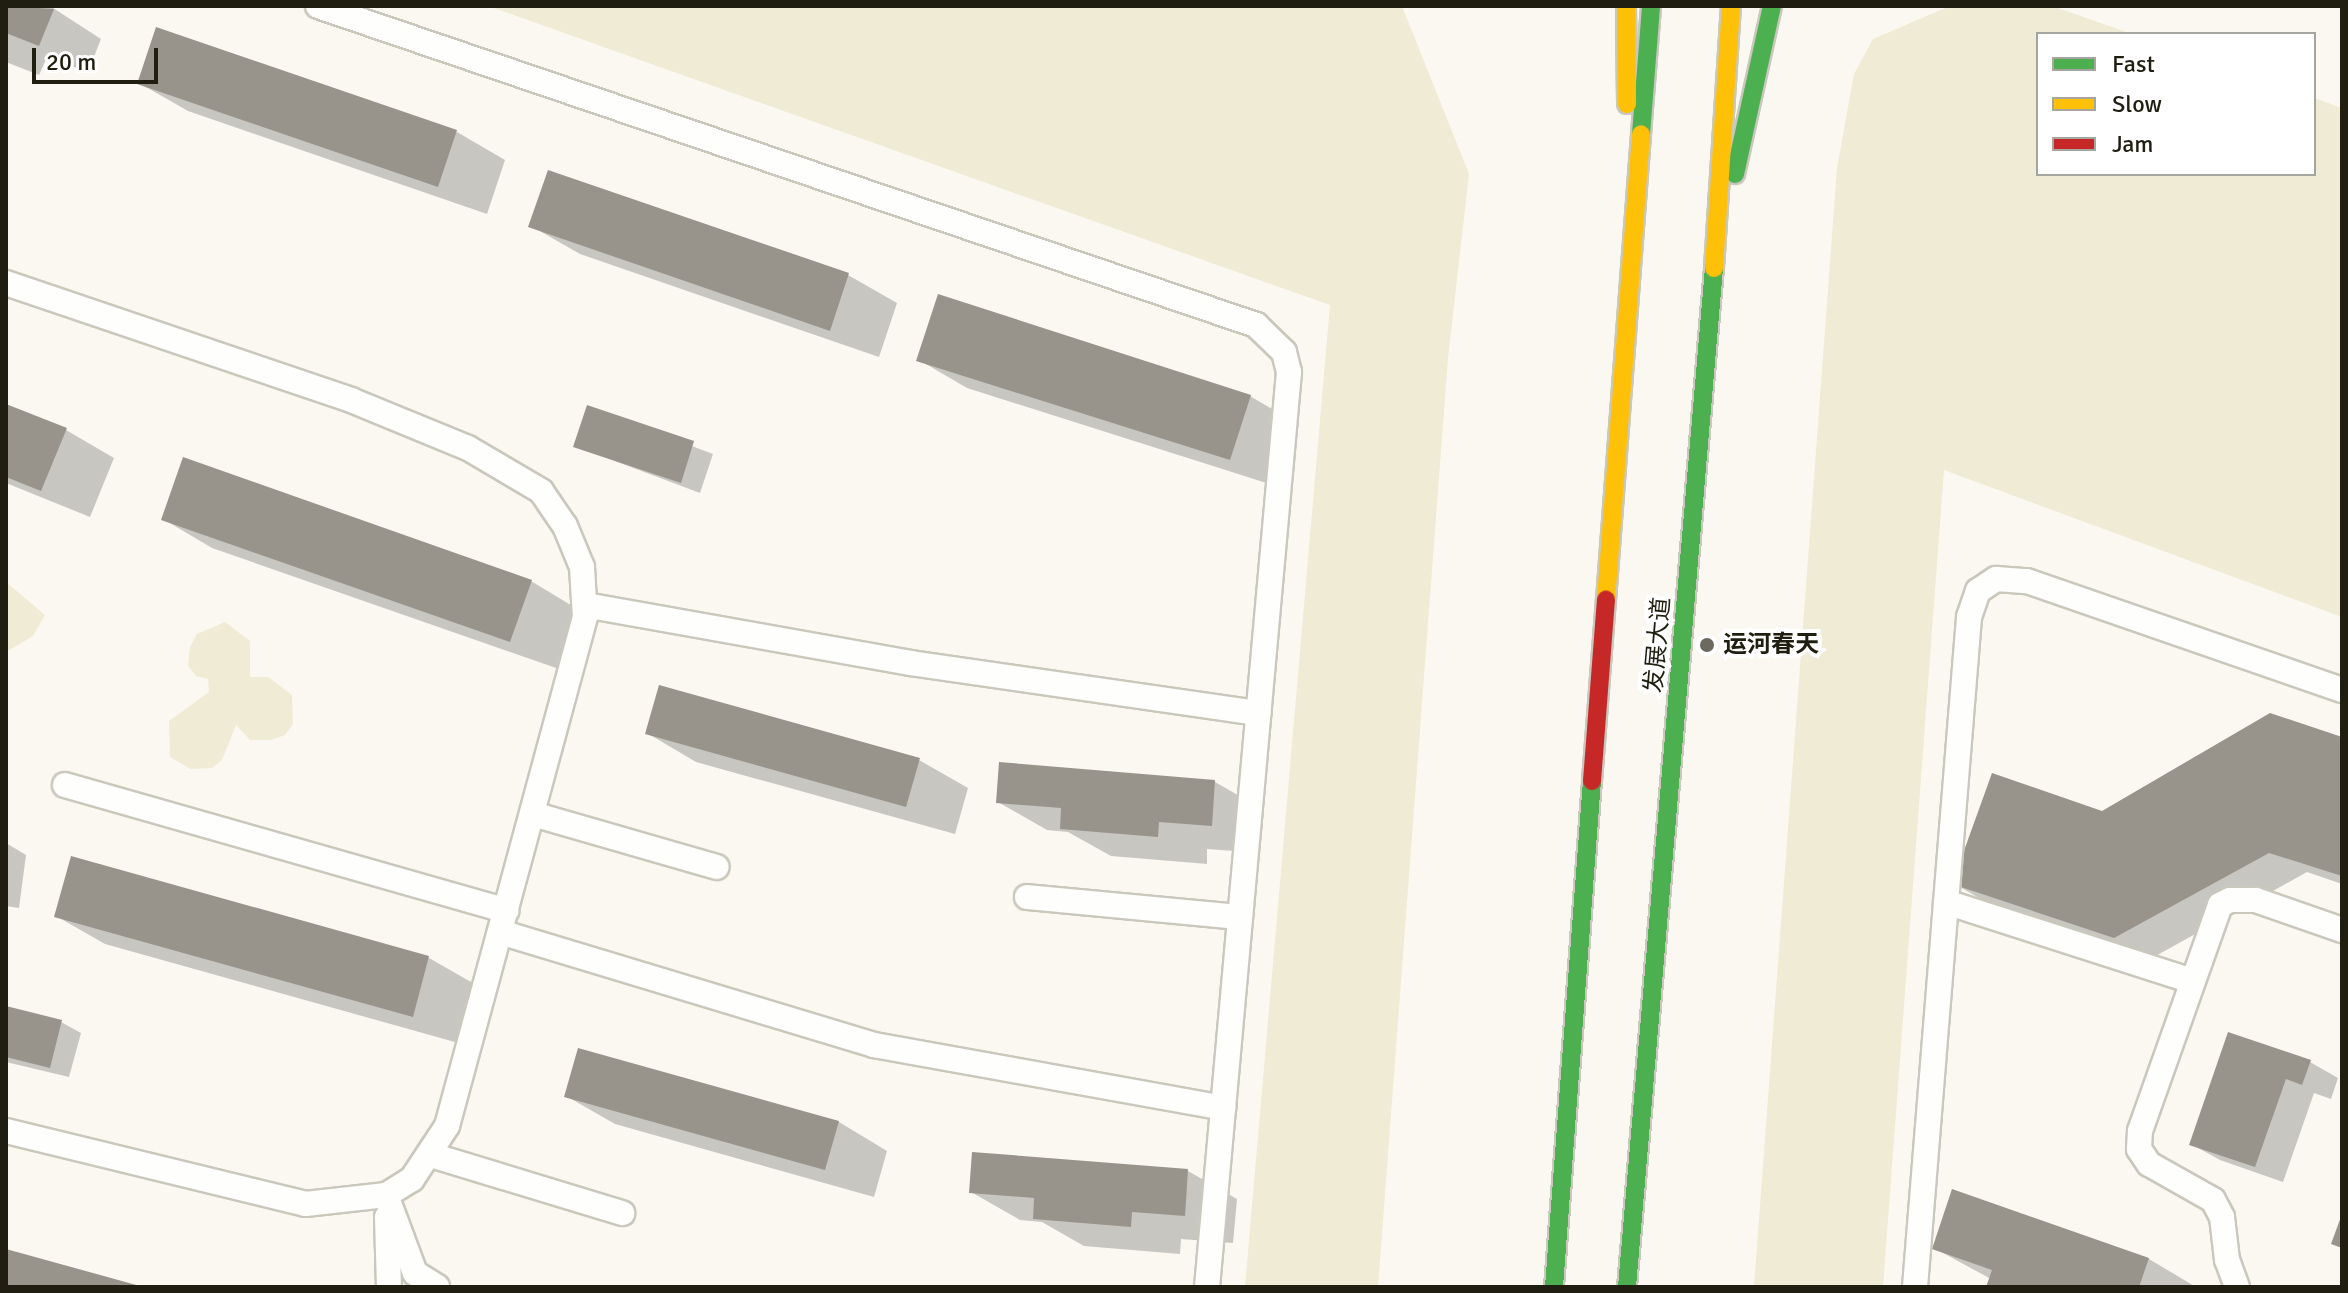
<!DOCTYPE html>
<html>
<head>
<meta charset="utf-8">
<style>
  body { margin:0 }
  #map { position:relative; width:2348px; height:1293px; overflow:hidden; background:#faf8f0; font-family:Signika,"Noto Sans SC",sans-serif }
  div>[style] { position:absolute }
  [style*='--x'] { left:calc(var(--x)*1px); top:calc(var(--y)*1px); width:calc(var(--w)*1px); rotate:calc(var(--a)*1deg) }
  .green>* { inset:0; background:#f0ebd4 }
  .shadow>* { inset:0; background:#0003 }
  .building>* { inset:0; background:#98938b }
  .roads { filter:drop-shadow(2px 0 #cac8bd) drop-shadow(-2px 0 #cac8bd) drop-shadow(0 2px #cac8bd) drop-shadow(0 -2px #cac8bd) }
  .lane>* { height:24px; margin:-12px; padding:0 12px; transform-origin:12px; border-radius:12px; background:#fefefd }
  .fast>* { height:18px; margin:-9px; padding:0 9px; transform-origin:9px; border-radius:9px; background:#4caf50 }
  .slow>* { height:18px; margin:-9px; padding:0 9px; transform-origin:9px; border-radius:9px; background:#ffc107 }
  .jam>* { height:18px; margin:-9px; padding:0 9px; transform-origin:9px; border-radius:9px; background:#c62828 }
  .dots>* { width:22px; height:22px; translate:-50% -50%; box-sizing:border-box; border:4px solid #fff; border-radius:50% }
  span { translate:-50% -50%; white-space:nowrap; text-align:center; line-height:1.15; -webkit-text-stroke:8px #fff; paint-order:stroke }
  .street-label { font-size:24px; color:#201e11 }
  .poi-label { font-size:24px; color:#201e11; font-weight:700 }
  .left { translate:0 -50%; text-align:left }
  .frame { position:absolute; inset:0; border:8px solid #201e11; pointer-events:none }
  .legend { position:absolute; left:2036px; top:32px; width:280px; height:144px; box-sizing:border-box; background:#fff; border:2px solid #a6a5a0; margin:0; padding:10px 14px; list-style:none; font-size:24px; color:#201e11 }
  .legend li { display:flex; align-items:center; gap:16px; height:40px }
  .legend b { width:40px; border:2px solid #a6a5a0 }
  .scale { position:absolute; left:32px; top:48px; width:126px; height:36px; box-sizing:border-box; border:4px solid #201e11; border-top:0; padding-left:10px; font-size:24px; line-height:28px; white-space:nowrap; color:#201e11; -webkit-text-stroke:6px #fff; paint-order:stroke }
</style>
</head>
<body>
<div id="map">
  <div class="green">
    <i style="clip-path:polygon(488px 6px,1402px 6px,1469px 174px,1448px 358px,1378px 1287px,1245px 1287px,1330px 305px)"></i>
    <i style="clip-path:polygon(1950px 6px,2052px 6px,2132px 34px,2038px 34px,2038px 174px,2314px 174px,2314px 98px,2342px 108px,2342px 617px,1944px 470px,1883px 1287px,1754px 1287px,1837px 168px,1854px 74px,1873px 39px)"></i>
    <i style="clip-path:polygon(6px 582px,45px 615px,33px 636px,6px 652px)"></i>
    <i style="clip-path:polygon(225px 622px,250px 641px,250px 677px,268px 677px,292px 695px,293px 724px,285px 735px,271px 740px,250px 740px,236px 725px,222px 760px,212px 768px,191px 769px,170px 757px,169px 721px,209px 692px,208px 679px,196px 676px,188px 666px,190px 647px,197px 634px)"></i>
  </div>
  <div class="shadow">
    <i style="clip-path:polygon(6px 6px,50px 6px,101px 39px,88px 72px,47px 57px,39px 75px,6px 62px)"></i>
    <i style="clip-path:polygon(157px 30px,457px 132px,505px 160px,487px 214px,188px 111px,139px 83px)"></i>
    <i style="clip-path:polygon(531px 226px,848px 275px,897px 303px,879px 357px,580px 254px)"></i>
    <i style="clip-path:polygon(919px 360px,1250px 396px,1299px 425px,1279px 487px,967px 388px)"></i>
    <i style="clip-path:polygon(6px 406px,66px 430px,114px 458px,90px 517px,6px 483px)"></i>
    <i style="clip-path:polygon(588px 407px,713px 454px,700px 493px,575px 446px)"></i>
    <i style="clip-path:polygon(163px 519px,531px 581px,579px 610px,559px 669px,212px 548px)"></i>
    <i style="clip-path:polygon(647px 733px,919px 760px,968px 788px,955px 834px,696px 762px)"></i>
    <i style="clip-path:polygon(2342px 739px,2342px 884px,2307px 872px,2152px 958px,1991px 905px,1955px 884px,2103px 813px)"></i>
    <i style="clip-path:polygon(1215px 782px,1264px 810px,1260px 853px,1207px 849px,1207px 864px,1111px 856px,1068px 832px,1047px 830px,998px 802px)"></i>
    <i style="clip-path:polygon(6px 843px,26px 855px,19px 908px,6px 906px)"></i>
    <i style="clip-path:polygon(72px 859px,429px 958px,478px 986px,462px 1044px,105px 944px,56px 916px)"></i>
    <i style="clip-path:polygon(6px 1008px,61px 1022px,81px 1033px,69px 1077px,6px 1062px)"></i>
    <i style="clip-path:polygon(2310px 1062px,2338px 1078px,2331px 1099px,2314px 1093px,2283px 1182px,2220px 1160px,2191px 1144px)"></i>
    <i style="clip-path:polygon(566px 1096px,839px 1122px,887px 1151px,874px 1197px,615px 1124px)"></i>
    <i style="clip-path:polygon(1188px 1171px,1237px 1199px,1233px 1243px,1181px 1239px,1180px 1254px,1084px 1246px,1042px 1222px,1020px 1220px,971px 1192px)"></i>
    <i style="clip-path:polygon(1954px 1192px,2149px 1259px,2196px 1287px,1989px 1287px,1991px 1279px,1934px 1248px)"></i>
  </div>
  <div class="building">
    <i style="clip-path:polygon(6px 6px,54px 9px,39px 46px,6px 33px)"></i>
    <i style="clip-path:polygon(156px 27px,457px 130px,438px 187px,137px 84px)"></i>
    <i style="clip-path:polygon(548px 170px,849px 273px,830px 331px,528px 227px)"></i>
    <i style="clip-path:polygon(938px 294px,1251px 395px,1230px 460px,916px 361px)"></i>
    <i style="clip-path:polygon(6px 404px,67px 428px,41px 491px,6px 477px)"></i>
    <i style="clip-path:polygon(587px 405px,694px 441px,681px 483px,573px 447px)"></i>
    <i style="clip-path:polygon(183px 457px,532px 580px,510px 642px,161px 520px)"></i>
    <i style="clip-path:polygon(659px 685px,920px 758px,906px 807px,645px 734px)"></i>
    <i style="clip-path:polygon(2270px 713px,2342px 737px,2342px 876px,2269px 853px,2114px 938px,1952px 884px,1992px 773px,2102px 811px)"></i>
    <i style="clip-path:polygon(999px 762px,1215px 780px,1212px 826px,1159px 822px,1158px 837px,1060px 829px,1061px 808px,996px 803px)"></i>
    <i style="clip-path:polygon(71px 856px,429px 956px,413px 1017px,54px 917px)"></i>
    <i style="clip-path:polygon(6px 1006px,62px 1020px,50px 1068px,6px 1057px)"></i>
    <i style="clip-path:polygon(2228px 1032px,2311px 1060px,2302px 1085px,2286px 1079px,2255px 1167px,2189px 1145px)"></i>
    <i style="clip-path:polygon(578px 1048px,839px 1121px,825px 1170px,564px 1097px)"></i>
    <i style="clip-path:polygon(972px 1152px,1188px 1169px,1185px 1216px,1132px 1212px,1131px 1227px,1033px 1219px,1034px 1198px,969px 1193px)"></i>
    <i style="clip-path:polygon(1952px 1189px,2149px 1258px,2139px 1287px,1986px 1287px,1992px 1270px,1932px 1249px)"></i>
    <i style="clip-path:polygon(2342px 1214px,2342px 1248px,2331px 1244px)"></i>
    <i style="clip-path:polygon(6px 1249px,140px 1286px,140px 1287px,6px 1287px)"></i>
  </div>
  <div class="roads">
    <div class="lane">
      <i style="--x:318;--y:6;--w:991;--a:18.78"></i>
      <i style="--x:1256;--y:325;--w:39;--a:44"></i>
      <i style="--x:1284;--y:352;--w:21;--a:76"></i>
      <i style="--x:1289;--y:372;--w:919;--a:95.12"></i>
      <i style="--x:6;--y:283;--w:364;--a:18.7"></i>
      <i style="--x:351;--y:400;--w:126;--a:22.3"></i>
      <i style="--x:468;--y:448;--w:85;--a:30.5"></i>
      <i style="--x:541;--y:491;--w:42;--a:55.6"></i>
      <i style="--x:565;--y:526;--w:44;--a:67.5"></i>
      <i style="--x:582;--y:567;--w:50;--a:86.6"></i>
      <i style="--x:585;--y:617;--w:527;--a:105.17"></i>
      <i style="--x:447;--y:1126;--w:64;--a:123.4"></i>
      <i style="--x:412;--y:1179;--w:31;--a:148"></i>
      <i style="--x:386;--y:1195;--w:81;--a:173.6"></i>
      <i style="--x:306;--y:1204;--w:309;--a:-166.3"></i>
      <i style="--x:585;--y:605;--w:331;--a:10.1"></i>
      <i style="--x:911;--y:663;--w:351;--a:8.2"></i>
      <i style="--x:65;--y:785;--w:459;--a:15.9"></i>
      <i style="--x:533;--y:814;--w:191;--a:16.1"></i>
      <i style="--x:1027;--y:897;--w:214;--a:5.4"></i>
      <i style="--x:1946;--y:902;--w:258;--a:17.8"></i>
      <i style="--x:500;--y:932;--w:391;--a:16.8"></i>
      <i style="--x:874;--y:1045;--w:355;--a:10.2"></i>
      <i style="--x:431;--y:1155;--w:200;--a:16.9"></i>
      <i style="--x:386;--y:1195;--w:83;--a:69.6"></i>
      <i style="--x:415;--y:1273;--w:26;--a:32"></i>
      <i style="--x:387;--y:1217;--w:70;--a:88.4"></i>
      <i style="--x:1915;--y:1287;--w:672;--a:-85.39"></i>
      <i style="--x:1969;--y:617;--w:28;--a:-71"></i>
      <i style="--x:1978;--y:591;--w:22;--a:-34"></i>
      <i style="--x:1996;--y:579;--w:31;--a:4"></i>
      <i style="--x:2027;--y:581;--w:333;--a:19.1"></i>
      <i style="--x:2237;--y:1287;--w:29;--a:-110"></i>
      <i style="--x:2227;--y:1260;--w:43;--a:-96.6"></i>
      <i style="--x:2222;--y:1217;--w:19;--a:-118"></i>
      <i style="--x:2213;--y:1200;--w:73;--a:-150.6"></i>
      <i style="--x:2149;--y:1164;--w:18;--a:-124"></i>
      <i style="--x:2139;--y:1149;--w:18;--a:-87"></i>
      <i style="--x:2140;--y:1131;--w:240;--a:-70.5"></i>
      <i style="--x:2220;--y:905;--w:11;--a:-27"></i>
      <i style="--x:2230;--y:900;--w:26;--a:0"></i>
      <i style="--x:2256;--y:900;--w:91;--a:19.2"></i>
    </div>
    <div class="fast">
      <i style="--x:1641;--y:134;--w:128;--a:-85.5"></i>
      <i style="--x:1735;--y:174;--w:172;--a:-77.6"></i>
      <i style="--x:1554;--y:1287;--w:507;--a:-85.71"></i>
      <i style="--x:1627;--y:1287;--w:1023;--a:-85.12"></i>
    </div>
    <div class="slow">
      <i style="--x:1626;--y:6;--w:98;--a:89.4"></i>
      <i style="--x:1714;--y:268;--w:263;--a:-86.3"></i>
      <i style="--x:1606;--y:600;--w:467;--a:-85.7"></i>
    </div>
    <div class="jam">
      <i style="--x:1592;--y:781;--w:182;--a:-85.6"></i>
    </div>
  </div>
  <div class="dots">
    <i style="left:1707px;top:645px;background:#6c6a5f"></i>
  </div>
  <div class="street-label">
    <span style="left:1658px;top:645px;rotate:-85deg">发展大道</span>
  </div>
  <div class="poi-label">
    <span class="left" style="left:1723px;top:645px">运河春天</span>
  </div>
  <div class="frame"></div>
  <ul class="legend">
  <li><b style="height:10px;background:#4caf50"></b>Fast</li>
  <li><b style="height:10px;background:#ffc107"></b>Slow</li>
  <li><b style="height:10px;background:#c62828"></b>Jam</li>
  </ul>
  <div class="scale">20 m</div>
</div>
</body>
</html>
